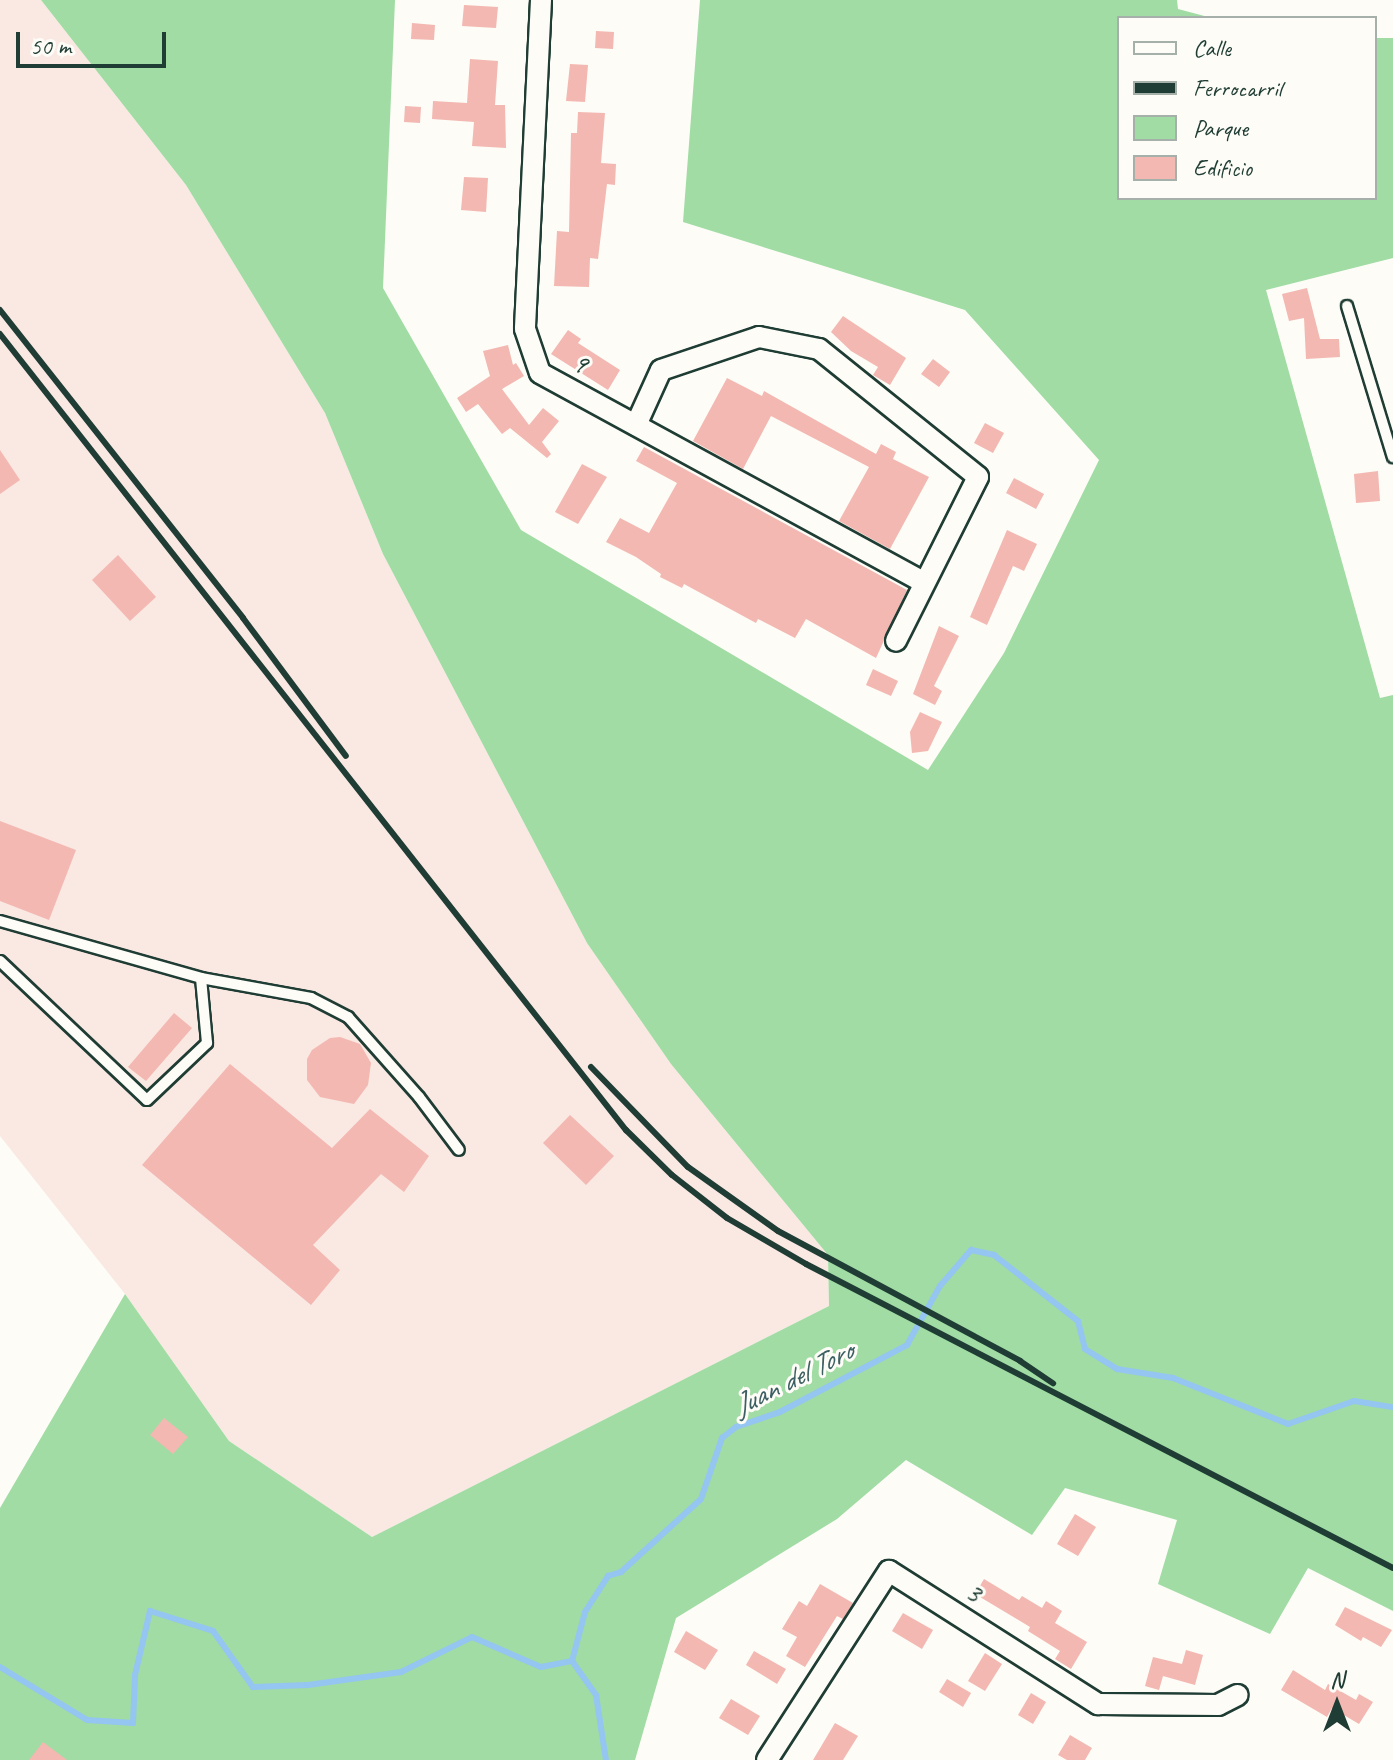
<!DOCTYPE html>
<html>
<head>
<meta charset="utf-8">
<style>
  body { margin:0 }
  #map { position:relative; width:1393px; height:1760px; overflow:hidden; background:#fdfcf7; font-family:Caveat,sans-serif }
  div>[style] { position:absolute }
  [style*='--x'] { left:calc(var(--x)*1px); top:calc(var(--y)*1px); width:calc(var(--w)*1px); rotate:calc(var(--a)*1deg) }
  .built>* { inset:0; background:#fae8e2 }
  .green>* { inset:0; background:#a0dca3 }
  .stream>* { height:6px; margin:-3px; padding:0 3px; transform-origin:3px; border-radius:3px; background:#95c5f1 }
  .building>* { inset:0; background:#f3b8b1 }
  .roads { filter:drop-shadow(2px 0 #1f3d34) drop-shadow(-2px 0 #1f3d34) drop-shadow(0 2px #1f3d34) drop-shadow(0 -2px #1f3d34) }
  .service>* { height:10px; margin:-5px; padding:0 5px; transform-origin:5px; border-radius:5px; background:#fdfcf7 }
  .minor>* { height:20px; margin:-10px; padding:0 10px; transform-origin:10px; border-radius:10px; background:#fdfcf7 }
  .rail>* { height:6px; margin:-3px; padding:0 3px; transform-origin:3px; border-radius:3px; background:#1f3d34 }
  span { translate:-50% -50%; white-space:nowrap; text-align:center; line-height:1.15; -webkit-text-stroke:6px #fdfcf7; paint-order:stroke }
  .street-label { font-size:28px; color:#1f3d34 }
  .water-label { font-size:30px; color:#3c5f63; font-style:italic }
  .legend { position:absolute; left:1117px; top:16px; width:260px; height:184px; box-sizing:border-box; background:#fdfcf7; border:2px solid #a4b0a9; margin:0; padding:10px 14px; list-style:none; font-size:24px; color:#1f3d34 }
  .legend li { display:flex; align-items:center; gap:16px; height:40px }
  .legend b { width:40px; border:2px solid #a4b0a9 }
  .north { position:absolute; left:1297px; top:1664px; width:80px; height:80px; -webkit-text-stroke:6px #fdfcf7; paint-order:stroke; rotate:0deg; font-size:22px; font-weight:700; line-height:32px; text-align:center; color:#1f3d34 }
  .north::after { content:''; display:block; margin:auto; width:28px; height:36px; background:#1f3d34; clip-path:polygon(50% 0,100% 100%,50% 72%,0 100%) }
  .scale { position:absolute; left:16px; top:32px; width:150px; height:36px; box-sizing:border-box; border:4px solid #1f3d34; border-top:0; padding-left:10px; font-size:24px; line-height:28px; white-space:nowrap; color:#1f3d34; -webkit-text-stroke:6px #fdfcf7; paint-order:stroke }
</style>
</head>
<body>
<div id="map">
  <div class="built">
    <i style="clip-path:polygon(0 0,41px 0,186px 185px,325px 413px,383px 554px,587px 943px,671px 1064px,828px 1255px,829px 1306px,372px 1537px,229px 1441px,125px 1294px,0 1136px)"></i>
  </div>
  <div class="green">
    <i style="clip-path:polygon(41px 0,395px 0,383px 288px,521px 530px,928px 770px,1004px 653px,1099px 460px,965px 310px,683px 222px,700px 0,1177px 0,1178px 9px,1212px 18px,1119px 18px,1119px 198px,1375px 198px,1375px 38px,1393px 38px,1393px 258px,1266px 290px,1380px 698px,1393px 695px,1393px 1611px,1308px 1568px,1270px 1634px,1158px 1584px,1177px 1520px,1065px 1488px,1032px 1535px,906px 1460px,837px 1519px,676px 1618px,635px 1760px,0 1760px,0 1508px,125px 1294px,229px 1441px,372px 1537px,829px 1306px,828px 1255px,671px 1064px,587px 943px,383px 554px,325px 413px,186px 185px)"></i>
  </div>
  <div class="stream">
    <i style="--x:572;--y:1661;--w:51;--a:-75.1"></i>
    <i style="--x:585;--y:1612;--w:43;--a:-57.4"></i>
    <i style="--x:608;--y:1576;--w:14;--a:-17"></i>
    <i style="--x:621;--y:1572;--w:108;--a:-42.4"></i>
    <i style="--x:701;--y:1499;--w:65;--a:-71"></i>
    <i style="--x:722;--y:1438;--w:18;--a:-38"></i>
    <i style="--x:736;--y:1427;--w:46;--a:-18.8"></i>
    <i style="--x:780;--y:1412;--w:144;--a:-27.8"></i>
    <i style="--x:907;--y:1345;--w:68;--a:-60.8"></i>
    <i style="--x:940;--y:1286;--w:48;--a:-49.3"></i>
    <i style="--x:971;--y:1250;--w:24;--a:12"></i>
    <i style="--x:994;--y:1255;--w:107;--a:38.2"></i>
    <i style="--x:1078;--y:1321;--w:29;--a:76"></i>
    <i style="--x:1085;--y:1349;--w:38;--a:32"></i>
    <i style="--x:1117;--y:1369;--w:57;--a:9.1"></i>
    <i style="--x:1173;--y:1378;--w:124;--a:21.8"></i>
    <i style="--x:1288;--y:1424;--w:70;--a:-19.2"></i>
    <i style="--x:1354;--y:1401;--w:39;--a:9"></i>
    <i style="--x:572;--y:1661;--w:42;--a:54.8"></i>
    <i style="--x:596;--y:1695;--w:66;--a:81.3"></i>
    <i style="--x:0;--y:1667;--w:102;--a:31.3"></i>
    <i style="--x:87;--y:1720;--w:46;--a:3.7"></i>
    <i style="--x:133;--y:1723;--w:48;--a:-87.6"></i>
    <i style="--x:135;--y:1675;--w:66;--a:-76.8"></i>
    <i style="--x:150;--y:1611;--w:66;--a:17.6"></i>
    <i style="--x:213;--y:1631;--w:69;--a:54.5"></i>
    <i style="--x:253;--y:1687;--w:55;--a:-2.1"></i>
    <i style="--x:308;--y:1685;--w:94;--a:-8"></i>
    <i style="--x:401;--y:1672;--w:79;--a:-26.2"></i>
    <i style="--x:472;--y:1637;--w:75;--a:23.5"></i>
    <i style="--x:541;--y:1667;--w:32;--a:-11"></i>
  </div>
  <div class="building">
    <i style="clip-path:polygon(464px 5px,498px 7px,496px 28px,462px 26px)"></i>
    <i style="clip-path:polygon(412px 23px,435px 25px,434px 40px,411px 39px)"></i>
    <i style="clip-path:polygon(596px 31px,614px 32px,613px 49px,595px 48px)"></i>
    <i style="clip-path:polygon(470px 59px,498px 61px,495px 105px,505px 105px,506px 148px,472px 146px,474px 122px,432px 119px,433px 101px,467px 103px)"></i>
    <i style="clip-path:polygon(570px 64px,588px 65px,585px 102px,566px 101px)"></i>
    <i style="clip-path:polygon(405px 106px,421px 107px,420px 123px,404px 122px)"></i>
    <i style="clip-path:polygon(578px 112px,605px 113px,601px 163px,616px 164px,615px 185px,607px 184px,598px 259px,590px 258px,589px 287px,554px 286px,557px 231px,569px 232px,571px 133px,577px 133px)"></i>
    <i style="clip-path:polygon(464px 177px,488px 178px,486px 212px,461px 210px)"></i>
    <i style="clip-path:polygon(1307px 288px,1320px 339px,1339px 339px,1340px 357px,1306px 359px,1304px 318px,1289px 321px,1282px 294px)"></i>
    <i style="clip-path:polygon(843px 316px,906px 358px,890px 385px,873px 375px,878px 367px,851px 351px,831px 332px)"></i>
    <i style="clip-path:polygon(568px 330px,581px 339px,578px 343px,620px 370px,608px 390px,551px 354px)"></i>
    <i style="clip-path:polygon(508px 345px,513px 365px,516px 363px,524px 376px,502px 389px,529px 425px,543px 408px,559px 421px,542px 442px,551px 454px,547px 458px,510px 428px,502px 434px,478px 404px,466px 412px,457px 398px,490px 376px,483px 351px)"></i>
    <i style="clip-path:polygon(933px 359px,950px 372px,939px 387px,921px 374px)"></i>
    <i style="clip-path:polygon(727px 378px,762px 396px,764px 391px,876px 454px,881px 444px,896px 452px,893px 459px,929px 477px,890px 549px,839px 521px,869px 467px,771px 416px,743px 469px,693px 441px)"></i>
    <i style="clip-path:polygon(985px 423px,1004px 433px,993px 453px,974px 443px)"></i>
    <i style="clip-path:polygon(644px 447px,907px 590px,876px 658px,806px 619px,795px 638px,758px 619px,756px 623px,684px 584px,682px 588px,660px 577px,661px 574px,636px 557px,606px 542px,620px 518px,649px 533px,677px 483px,636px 461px)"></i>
    <i style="clip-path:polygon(0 450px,20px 480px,0 494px)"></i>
    <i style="clip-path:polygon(582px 464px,607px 477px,578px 524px,555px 512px)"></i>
    <i style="clip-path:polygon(1378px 471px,1380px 501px,1356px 503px,1354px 474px)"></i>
    <i style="clip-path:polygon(1014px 478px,1044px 494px,1036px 509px,1006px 493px)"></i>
    <i style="clip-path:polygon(1007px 530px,1037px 544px,1024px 571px,1013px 566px,987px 625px,970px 617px)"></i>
    <i style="clip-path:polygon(118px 555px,156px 597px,130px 621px,92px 580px)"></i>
    <i style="clip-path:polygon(939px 626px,959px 636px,934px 686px,942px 691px,935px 705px,913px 694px)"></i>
    <i style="clip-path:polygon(873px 669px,898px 681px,891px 696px,866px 685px)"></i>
    <i style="clip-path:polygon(920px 712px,942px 722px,928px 751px,912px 753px,910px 732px)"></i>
    <i style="clip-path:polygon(0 821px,76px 850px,49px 920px,0 901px)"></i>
    <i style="clip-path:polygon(174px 1013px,192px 1028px,146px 1081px,128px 1067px)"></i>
    <i style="clip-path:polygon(340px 1037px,360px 1044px,371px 1063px,368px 1085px,354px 1104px,320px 1097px,307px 1080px,307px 1059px,312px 1050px,330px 1038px)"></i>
    <i style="clip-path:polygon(230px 1064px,332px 1148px,370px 1109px,429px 1156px,404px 1192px,381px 1174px,313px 1245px,340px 1270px,311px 1305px,142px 1165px)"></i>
    <i style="clip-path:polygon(570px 1115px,614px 1156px,586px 1185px,543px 1143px)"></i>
    <i style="clip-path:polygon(164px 1418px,188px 1437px,173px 1454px,150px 1435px)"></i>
    <i style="clip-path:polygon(1075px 1514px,1096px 1527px,1078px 1556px,1057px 1544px)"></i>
    <i style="clip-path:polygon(984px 1579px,1019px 1600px,1022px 1596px,1042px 1608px,1046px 1601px,1062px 1611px,1055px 1623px,1087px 1642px,1071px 1669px,1055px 1659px,1060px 1651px,1028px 1631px,1030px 1627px,975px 1594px)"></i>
    <i style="clip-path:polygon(820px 1584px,853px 1603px,843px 1619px,837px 1616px,805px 1667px,786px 1656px,797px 1637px,782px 1629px,799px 1601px,807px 1606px)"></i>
    <i style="clip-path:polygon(1345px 1607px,1392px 1630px,1381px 1647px,1363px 1637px,1361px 1641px,1335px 1625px)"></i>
    <i style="clip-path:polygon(903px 1613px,933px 1630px,922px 1649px,892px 1631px)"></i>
    <i style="clip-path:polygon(686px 1631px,718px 1650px,705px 1670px,674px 1652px)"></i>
    <i style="clip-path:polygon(1186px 1650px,1203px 1655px,1195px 1685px,1163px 1676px,1159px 1690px,1145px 1686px,1153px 1657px,1182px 1664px)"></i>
    <i style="clip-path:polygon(754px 1651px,786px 1669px,777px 1684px,746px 1665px)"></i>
    <i style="clip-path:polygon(985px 1653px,1002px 1664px,985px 1691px,968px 1681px)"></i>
    <i style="clip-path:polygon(1293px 1670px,1325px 1690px,1328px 1684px,1356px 1700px,1359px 1694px,1373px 1702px,1359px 1724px,1332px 1708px,1327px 1717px,1281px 1690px)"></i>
    <i style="clip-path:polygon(947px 1679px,971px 1693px,963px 1707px,939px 1692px)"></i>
    <i style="clip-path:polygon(1031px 1693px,1046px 1702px,1033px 1724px,1018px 1715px)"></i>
    <i style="clip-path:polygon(731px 1699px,760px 1716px,748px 1735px,719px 1718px)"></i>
    <i style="clip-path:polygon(835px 1723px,858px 1736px,843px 1760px,813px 1760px)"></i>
    <i style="clip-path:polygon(1070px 1735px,1092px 1748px,1085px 1760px,1067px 1760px,1058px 1755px)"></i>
    <i style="clip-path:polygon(43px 1742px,67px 1760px,29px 1760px)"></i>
  </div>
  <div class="roads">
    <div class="service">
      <i style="--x:1347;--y:306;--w:158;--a:73.1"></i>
      <i style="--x:0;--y:921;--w:209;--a:15.8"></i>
      <i style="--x:201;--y:978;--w:112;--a:10.3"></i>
      <i style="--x:311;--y:998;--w:42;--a:27.2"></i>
      <i style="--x:348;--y:1017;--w:107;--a:48.4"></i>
      <i style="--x:419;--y:1097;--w:66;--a:53"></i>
      <i style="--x:0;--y:961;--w:202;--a:43.4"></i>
      <i style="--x:147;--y:1100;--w:83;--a:-43.5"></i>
      <i style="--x:207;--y:1043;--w:65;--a:-95.3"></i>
    </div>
    <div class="minor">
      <i style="--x:541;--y:0;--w:329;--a:92.8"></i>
      <i style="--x:525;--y:329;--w:46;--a:71.2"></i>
      <i style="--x:540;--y:373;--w:437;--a:28.6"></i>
      <i style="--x:636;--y:425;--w:60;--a:-65.6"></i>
      <i style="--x:661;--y:370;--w:103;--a:-18.6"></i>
      <i style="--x:759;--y:337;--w:61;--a:11.3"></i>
      <i style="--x:819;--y:349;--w:204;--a:38.8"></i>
      <i style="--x:978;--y:477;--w:183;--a:116.6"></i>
      <i style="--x:767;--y:1760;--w:225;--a:-57.2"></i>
      <i style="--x:889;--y:1571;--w:248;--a:32.5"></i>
      <i style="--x:1098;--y:1704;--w:120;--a:0.5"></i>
      <i style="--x:1218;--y:1705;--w:22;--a:-27"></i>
    </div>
  </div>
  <div class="rail">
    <i style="--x:0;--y:310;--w:392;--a:51.7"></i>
    <i style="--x:243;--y:618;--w:172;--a:53.3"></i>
    <i style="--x:0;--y:334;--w:1013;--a:51.82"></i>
    <i style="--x:626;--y:1130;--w:64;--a:44.4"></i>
    <i style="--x:672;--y:1175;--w:70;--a:38"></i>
    <i style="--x:727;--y:1218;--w:91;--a:30.2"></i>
    <i style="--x:806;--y:1264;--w:661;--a:27.38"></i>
    <i style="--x:591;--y:1067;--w:139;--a:45.9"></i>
    <i style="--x:688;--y:1167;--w:110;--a:35.4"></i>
    <i style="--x:778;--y:1231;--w:275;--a:28.2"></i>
    <i style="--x:1020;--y:1361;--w:40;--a:34"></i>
  </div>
  <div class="street-label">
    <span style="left:580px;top:363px;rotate:29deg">9</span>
    <span style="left:974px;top:1592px;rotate:33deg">3</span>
  </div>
  <div class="water-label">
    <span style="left:793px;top:1378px;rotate:-27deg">Juan del Toro</span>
  </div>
  <ul class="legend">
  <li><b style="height:10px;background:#fdfcf7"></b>Calle</li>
  <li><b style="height:10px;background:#1f3d34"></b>Ferrocarril</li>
  <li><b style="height:22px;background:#a0dca3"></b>Parque</li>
  <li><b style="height:22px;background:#f3b8b1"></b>Edificio</li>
  </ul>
  <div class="north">N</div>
  <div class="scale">50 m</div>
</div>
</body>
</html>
